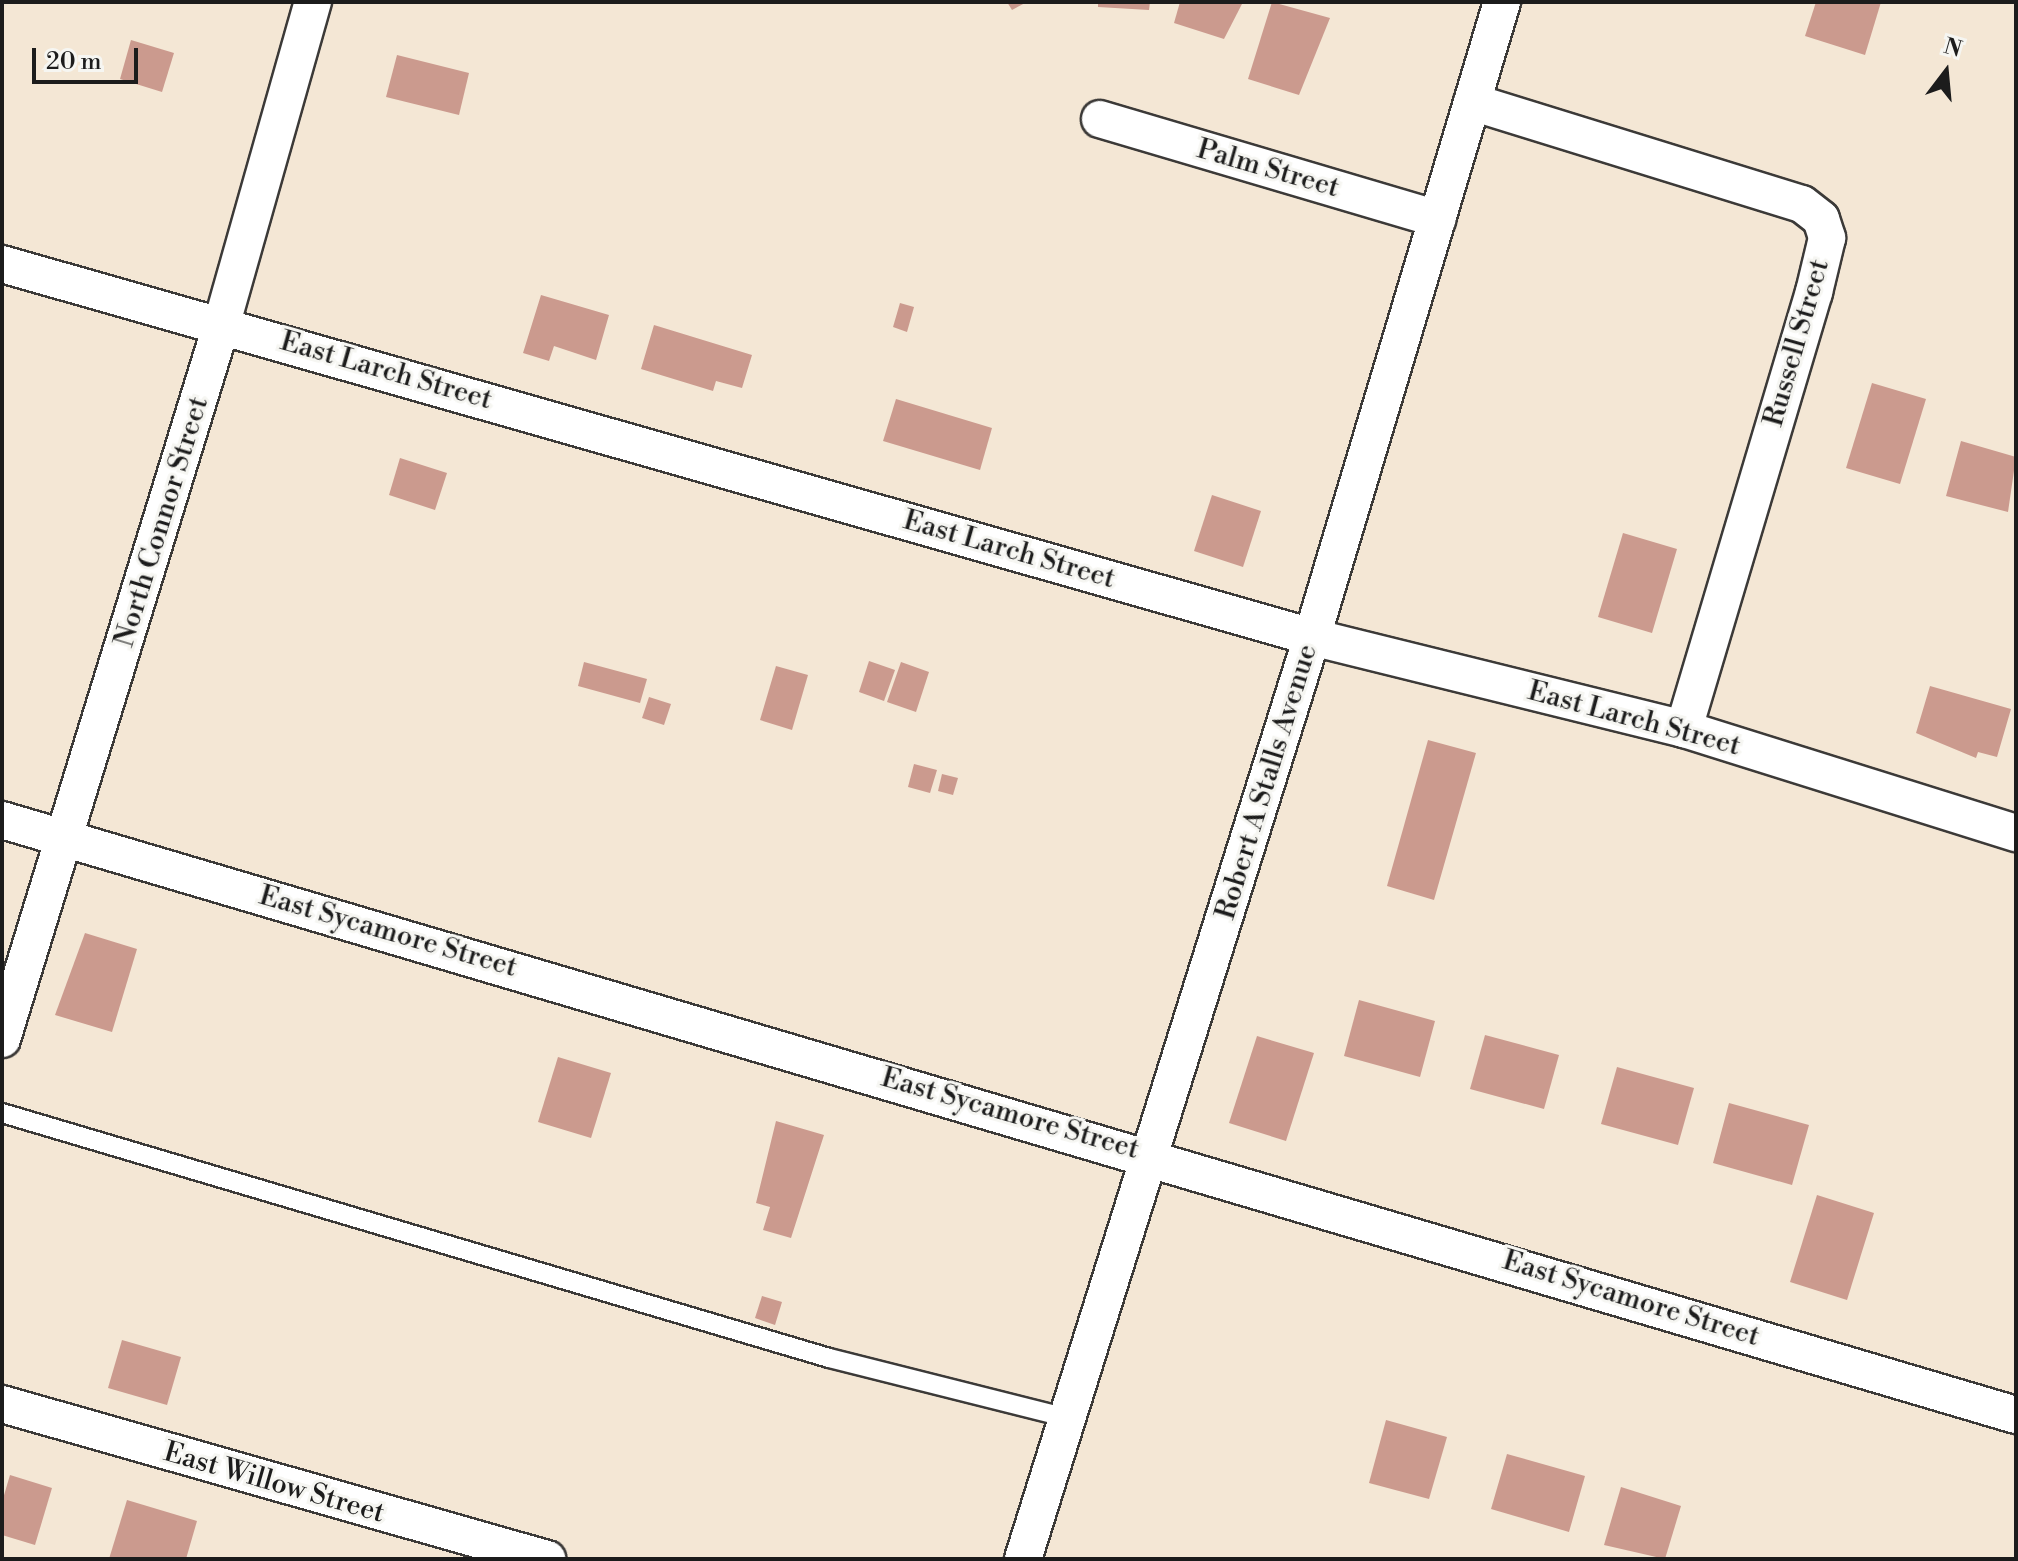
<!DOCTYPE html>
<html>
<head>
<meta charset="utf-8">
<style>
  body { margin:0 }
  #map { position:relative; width:2018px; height:1561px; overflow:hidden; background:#f4e7d5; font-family:"Libre Bodoni",serif }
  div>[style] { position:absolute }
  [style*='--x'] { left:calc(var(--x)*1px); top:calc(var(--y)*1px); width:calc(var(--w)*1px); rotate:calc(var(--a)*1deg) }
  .building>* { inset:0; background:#cb9a8e }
  .roads { filter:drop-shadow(2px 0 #3c3a38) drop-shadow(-2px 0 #3c3a38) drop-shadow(0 2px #3c3a38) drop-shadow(0 -2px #3c3a38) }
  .service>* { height:18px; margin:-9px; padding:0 9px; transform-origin:9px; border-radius:9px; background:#fff }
  .minor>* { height:36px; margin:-18px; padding:0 18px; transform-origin:18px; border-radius:18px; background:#fff }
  span { translate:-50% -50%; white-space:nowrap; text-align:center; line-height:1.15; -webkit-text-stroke:6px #f6f6f2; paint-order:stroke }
  .street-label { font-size:28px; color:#1c1c1c }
  .frame { position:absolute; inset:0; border:4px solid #1c1c1c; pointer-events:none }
  .north { position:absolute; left:1906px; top:32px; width:80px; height:80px; -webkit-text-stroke:6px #f6f6f2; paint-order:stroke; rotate:16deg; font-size:22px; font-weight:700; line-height:32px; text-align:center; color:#1c1c1c }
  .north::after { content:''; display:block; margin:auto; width:28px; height:36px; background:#1c1c1c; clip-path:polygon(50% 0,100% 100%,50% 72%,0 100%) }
  .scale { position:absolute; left:32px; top:48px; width:106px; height:36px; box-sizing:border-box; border:4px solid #1c1c1c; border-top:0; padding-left:10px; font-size:24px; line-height:28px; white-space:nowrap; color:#1c1c1c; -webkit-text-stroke:6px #f6f6f2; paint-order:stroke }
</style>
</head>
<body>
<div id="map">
  <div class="building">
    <i style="clip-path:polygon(1007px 2px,1027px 2px,1012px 10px)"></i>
    <i style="clip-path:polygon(1098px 2px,1150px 2px,1149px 10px,1098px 7px)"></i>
    <i style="clip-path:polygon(1180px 2px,1243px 2px,1224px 39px,1174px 23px)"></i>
    <i style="clip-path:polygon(1272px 2px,1330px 18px,1299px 95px,1248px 79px)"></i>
    <i style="clip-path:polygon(1816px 2px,1881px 2px,1865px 55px,1805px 36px)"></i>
    <i style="clip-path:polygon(131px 40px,174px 53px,162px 92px,120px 79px)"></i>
    <i style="clip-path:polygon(397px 55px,469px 73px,459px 115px,386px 97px)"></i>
    <i style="clip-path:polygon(541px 295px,609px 315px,596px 360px,554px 346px,549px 361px,523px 353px)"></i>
    <i style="clip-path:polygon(900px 303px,914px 307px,907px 332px,893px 327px)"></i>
    <i style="clip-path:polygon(654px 325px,752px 355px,742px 388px,716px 381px,713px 391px,641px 369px)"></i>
    <i style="clip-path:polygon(1872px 383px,1926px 399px,1900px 484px,1846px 468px)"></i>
    <i style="clip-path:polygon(896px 399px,992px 428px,980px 470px,883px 441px)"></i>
    <i style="clip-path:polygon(1961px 441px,2016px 457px,2008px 512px,1946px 496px)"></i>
    <i style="clip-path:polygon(400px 458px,447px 473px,435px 510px,389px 495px)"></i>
    <i style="clip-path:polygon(1212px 495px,1261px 511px,1243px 567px,1194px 551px)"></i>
    <i style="clip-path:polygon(1623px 533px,1677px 549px,1652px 633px,1598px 617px)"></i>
    <i style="clip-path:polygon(869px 661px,895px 670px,884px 701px,859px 692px)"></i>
    <i style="clip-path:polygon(584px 662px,647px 679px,640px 703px,578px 686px)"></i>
    <i style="clip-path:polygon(901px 662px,929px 672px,916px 712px,887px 702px)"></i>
    <i style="clip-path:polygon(776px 666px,808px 675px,792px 730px,760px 720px)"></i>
    <i style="clip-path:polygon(1930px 686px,2011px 709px,1997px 757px,1978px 752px,1976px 758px,1916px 733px)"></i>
    <i style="clip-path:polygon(649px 697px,671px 704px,664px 725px,642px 718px)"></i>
    <i style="clip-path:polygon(1428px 740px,1476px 753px,1434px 900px,1387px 886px)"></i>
    <i style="clip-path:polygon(914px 764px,937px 770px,930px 793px,908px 787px)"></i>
    <i style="clip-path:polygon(942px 774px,958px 778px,953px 795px,938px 791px)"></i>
    <i style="clip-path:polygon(85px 933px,137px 949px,112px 1032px,55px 1015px)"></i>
    <i style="clip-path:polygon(1359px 1000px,1435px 1021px,1420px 1077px,1344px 1056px)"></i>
    <i style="clip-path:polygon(1485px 1035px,1559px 1055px,1544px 1109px,1470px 1089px)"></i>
    <i style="clip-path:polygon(1257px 1036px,1314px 1053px,1286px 1141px,1229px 1123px)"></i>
    <i style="clip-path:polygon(558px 1057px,611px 1073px,591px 1138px,538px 1122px)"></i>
    <i style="clip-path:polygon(1617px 1067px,1694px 1088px,1678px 1145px,1601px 1124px)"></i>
    <i style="clip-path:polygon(1729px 1103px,1809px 1125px,1792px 1185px,1713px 1163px)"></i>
    <i style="clip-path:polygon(776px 1121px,824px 1135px,791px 1238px,763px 1230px,770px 1207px,756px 1203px)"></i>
    <i style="clip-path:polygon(1817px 1195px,1874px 1213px,1847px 1300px,1790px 1282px)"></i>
    <i style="clip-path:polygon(762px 1296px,782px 1302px,775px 1325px,755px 1318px)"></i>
    <i style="clip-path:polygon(122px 1340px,181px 1357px,167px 1405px,108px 1388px)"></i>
    <i style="clip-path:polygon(1386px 1420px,1447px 1437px,1429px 1499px,1369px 1483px)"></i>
    <i style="clip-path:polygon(1507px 1454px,1585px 1476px,1569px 1532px,1491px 1509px)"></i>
    <i style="clip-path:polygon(10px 1475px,52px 1488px,35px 1545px,2px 1535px,2px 1502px)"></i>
    <i style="clip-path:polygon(1621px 1487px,1681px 1506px,1665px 1559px,1604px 1545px)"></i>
    <i style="clip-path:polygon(127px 1500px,197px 1521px,186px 1559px,109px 1559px)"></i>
  </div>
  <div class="roads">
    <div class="service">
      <i style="--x:2;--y:1113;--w:863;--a:16.5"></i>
      <i style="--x:829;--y:1358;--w:245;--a:14.1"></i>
    </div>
    <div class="minor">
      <i style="--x:1472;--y:102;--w:345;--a:17.2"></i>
      <i style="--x:1802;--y:204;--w:24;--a:38"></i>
      <i style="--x:1821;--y:219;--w:20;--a:72"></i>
      <i style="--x:1827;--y:238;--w:56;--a:103.5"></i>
      <i style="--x:1814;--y:292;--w:456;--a:106.6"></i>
      <i style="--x:1100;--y:119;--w:352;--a:16.5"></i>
      <i style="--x:2;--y:264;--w:1362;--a:15.89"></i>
      <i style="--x:1312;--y:637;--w:383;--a:13.9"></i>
      <i style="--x:1684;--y:729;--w:348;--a:17.4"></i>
      <i style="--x:2;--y:820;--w:2100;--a:16.46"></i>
      <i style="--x:2;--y:1039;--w:749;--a:-72.92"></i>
      <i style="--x:222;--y:323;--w:334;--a:-74.2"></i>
      <i style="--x:2;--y:1404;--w:567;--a:15.88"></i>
      <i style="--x:1023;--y:1559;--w:966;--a:-72.6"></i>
      <i style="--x:1312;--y:637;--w:663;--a:-73.34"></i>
    </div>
  </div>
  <div class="street-label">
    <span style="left:1268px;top:169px;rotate:16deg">Palm Street</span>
    <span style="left:1797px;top:343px;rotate:-74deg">Russell Street</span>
    <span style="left:386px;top:371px;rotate:16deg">East Larch Street</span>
    <span style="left:162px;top:522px;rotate:-73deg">North Connor Street</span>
    <span style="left:1009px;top:550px;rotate:16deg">East Larch Street</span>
    <span style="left:1634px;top:719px;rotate:15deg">East Larch Street</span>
    <span style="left:1267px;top:782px;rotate:-73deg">Robert A Stalls Avenue</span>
    <span style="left:388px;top:932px;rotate:16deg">East Sycamore Street</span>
    <span style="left:1010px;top:1114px;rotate:16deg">East Sycamore Street</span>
    <span style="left:1631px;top:1299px;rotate:17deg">East Sycamore Street</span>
    <span style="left:274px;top:1483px;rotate:16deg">East Willow Street</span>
  </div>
  <div class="frame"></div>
  <div class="north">N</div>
  <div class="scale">20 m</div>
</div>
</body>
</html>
